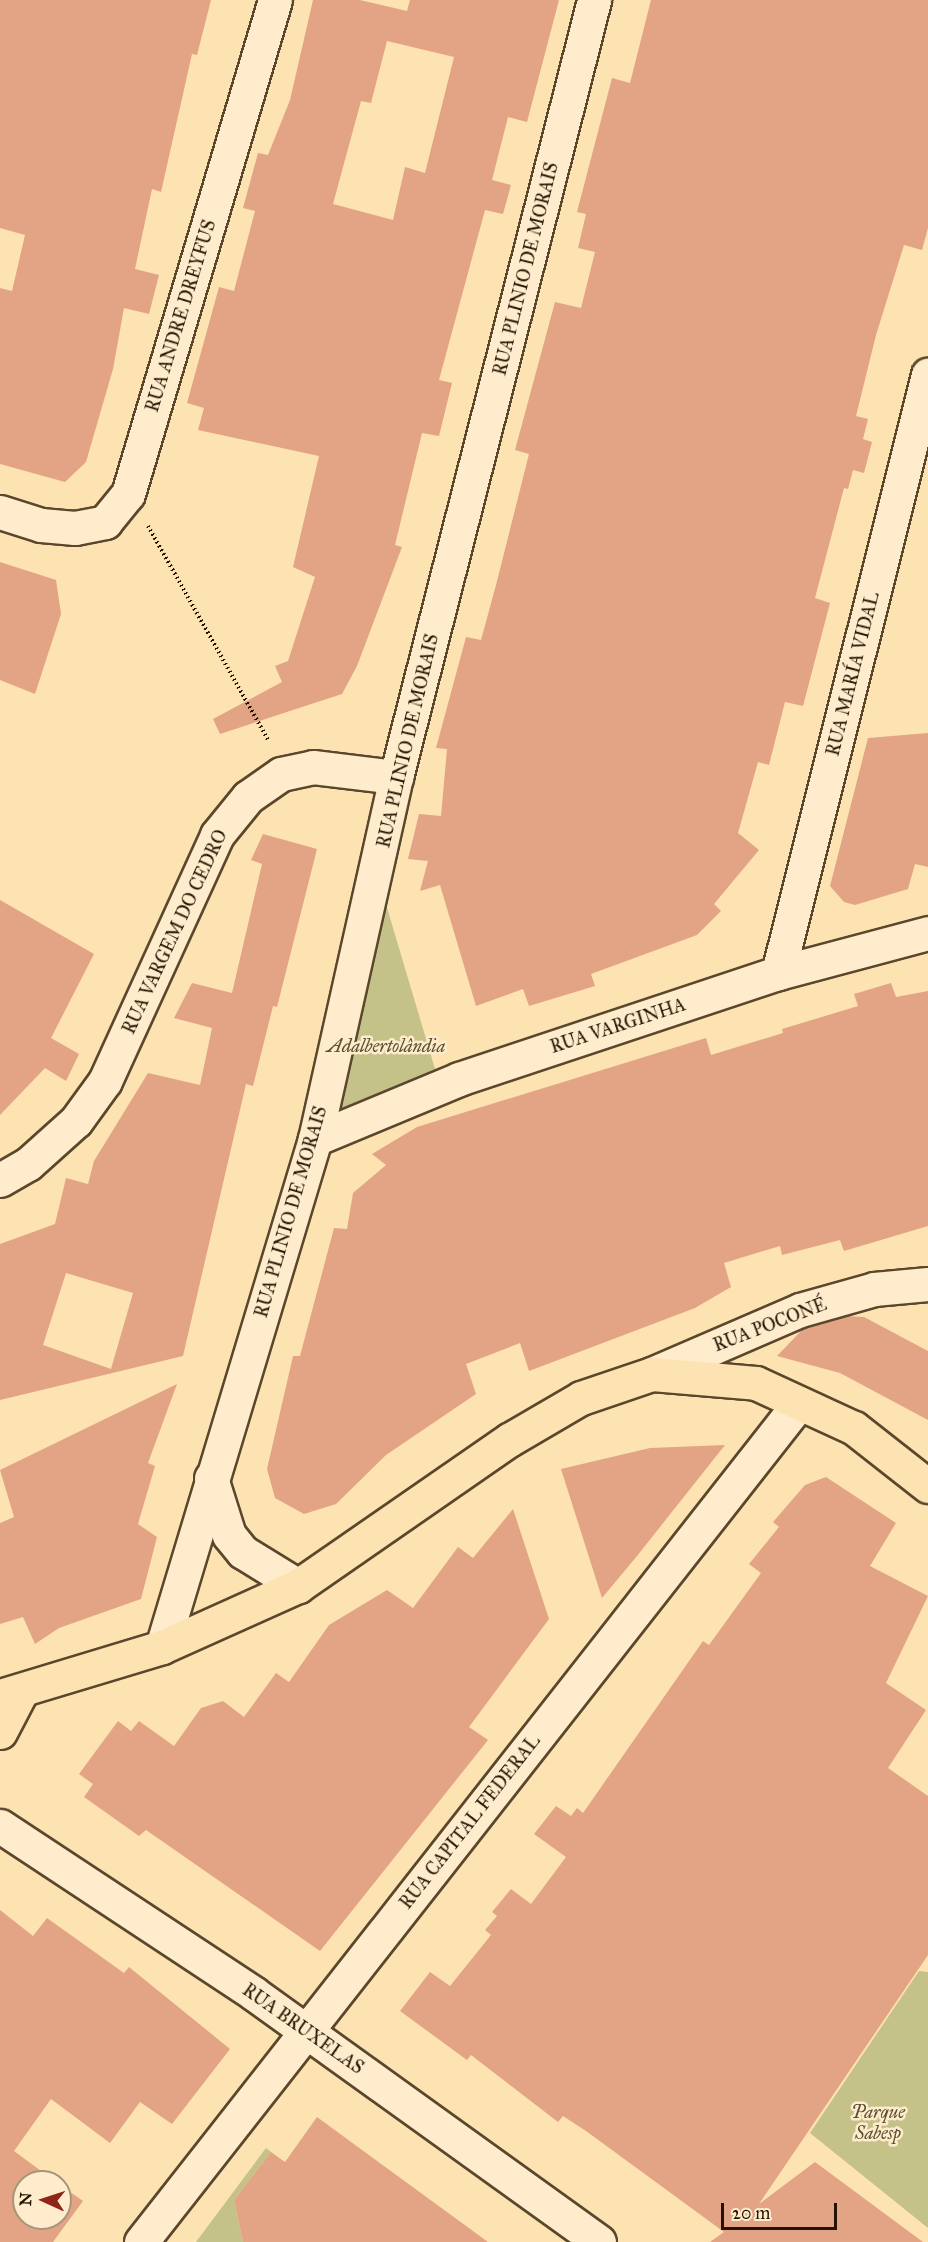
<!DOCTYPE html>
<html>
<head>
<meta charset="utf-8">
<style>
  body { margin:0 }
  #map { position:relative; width:928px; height:2242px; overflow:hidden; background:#fde2b2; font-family:"IM FELL Great Primer",serif }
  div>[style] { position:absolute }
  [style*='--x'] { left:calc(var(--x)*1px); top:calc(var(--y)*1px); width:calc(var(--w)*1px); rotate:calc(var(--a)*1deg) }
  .green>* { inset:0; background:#c4c288 }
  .building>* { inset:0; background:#e3a485 }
  .path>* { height:4px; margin-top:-2px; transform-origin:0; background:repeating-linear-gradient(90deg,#241300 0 1.5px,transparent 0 4.5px) }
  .roads { filter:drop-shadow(2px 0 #5a472c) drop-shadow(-2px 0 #5a472c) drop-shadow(0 2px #5a472c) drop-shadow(0 -2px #5a472c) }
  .minor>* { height:33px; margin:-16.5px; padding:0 16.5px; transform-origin:16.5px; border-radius:16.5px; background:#feeccd }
  .major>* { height:33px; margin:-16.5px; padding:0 16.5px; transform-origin:16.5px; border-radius:16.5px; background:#fde2b2 }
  span { translate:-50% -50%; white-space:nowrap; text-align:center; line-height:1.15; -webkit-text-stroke:5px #feeccd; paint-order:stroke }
  .street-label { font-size:18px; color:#241300 }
  .park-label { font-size:18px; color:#5c5030; font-style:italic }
  .north { position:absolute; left:12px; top:2170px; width:60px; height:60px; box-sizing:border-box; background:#feeccd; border:2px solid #a7957b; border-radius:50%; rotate:273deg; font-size:16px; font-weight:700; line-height:24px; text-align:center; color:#241300 }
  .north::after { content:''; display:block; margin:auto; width:21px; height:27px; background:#8f2418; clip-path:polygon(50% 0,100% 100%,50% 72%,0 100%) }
  .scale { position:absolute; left:721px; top:2203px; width:116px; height:27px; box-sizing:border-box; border:3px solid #241300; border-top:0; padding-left:8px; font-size:18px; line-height:21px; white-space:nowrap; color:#241300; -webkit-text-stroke:4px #feeccd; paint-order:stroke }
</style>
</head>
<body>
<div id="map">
  <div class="green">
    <i style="clip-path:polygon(385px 901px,435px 1069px,326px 1115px)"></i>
    <i style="clip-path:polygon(919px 1971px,928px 1972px,928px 2228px,810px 2133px)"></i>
    <i style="clip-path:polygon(266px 2148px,271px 2152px,234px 2200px,243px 2242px,196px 2242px)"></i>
  </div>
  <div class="building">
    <i style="clip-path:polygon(0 0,211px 0,197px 55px,192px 54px,161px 192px,152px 189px,135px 269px,159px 275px,149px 314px,124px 308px,113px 369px,86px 462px,65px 482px,0 464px,0 288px,12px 291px,25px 235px,0 228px)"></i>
    <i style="clip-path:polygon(evenodd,313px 0,360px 0,407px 11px,410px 0,559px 0,527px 122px,508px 117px,492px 180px,511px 185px,503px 214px,485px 210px,439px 380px,452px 383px,439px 436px,422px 433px,395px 545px,402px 547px,357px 666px,342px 694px,220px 734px,213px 719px,282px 682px,275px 666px,288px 661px,315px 577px,293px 567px,319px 456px,198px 430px,204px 408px,187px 403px,219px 287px,234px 291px,255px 211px,243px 208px,258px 153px,268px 155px,290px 100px,313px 0,387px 41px,454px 57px,425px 173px,405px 167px,393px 220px,333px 204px,361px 101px,371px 103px,387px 41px)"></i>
    <i style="clip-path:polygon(651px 0,928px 0,928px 228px,922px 250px,904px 245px,876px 335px,856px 416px,868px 419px,863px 439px,872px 442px,864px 473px,853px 470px,848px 489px,844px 488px,815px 598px,830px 603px,803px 706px,785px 702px,769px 765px,758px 762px,738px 833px,759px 850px,714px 904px,721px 911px,697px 935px,591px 974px,595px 986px,529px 1006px,523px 989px,476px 1006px,440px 885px,420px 891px,428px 861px,408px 859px,419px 814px,441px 816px,447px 749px,436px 748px,466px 637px,481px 640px,496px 585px,529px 454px,515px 450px,555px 302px,581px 308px,595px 252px,578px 248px,586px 214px,577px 212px,612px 78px,630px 83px)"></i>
    <i style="clip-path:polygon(0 562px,56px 580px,61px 614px,35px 694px,0 680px)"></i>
    <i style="clip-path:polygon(928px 733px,928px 867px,915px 864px,908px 889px,855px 905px,844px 902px,830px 886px,868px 738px)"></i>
    <i style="clip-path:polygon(evenodd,263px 834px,317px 849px,277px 1007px,273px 1006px,253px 1086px,246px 1084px,183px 1356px,0 1400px,0 1244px,55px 1224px,66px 1178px,88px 1184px,94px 1161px,148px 1073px,200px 1085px,212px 1028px,174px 1018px,192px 983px,232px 993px,262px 864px,251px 860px,263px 834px,66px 1273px,133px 1293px,111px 1369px,43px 1345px,66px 1273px)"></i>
    <i style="clip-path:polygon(0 900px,94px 954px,51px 1038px,79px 1054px,66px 1081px,45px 1068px,0 1115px)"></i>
    <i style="clip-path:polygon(891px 983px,896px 997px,928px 991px,928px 1226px,844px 1251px,840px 1240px,782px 1255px,780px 1246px,724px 1263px,731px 1287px,695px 1308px,529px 1371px,520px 1343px,466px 1364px,476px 1394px,386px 1455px,336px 1504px,304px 1514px,275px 1498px,267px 1469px,293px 1356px,300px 1356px,334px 1228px,347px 1229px,353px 1193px,386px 1165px,372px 1154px,417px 1127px,706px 1038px,711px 1055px,783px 1033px,782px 1029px,858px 1006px,854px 994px)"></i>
    <i style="clip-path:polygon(848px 1316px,864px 1317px,928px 1351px,928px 1420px,840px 1373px,777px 1356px,802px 1330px)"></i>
    <i style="clip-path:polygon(177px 1384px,148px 1463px,155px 1466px,138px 1524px,157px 1537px,141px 1599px,59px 1628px,35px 1644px,23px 1617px,0 1624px,0 1523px,14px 1517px,0 1470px)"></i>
    <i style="clip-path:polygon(725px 1445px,637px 1556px,602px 1598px,561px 1469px,650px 1448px)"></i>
    <i style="clip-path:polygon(826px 1477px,896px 1523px,870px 1566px,928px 1596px,886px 1683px,926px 1710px,888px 1768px,928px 1796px,928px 1955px,759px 2204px,815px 2162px,923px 2242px,710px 2242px,724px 2232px,586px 2131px,563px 2116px,558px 2122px,471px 2055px,467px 2060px,400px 2011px,430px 1972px,450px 1986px,491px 1935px,485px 1930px,497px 1916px,492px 1912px,511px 1889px,531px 1904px,566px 1857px,534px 1834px,556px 1806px,571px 1816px,577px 1808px,583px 1813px,703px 1641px,709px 1645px,761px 1573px,749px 1564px,779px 1527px,773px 1522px,805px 1485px)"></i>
    <i style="clip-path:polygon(513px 1509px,549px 1619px,469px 1727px,488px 1740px,320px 1951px,146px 1830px,139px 1836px,84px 1797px,93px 1784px,79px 1774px,118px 1721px,131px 1731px,139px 1721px,174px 1746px,201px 1708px,223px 1701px,244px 1717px,276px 1673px,289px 1682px,329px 1625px,387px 1590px,413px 1608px,458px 1547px,473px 1558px)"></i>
    <i style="clip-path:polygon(0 1910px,33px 1936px,47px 1918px,124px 1973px,129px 1967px,230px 2049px,172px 2124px,140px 2102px,110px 2143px,51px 2099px,14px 2151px,56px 2182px,24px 2182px,24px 2218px,60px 2218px,60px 2185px,83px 2201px,53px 2242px,0 2242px)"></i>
    <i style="clip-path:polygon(317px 2117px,347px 2139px,488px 2242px,243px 2242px,234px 2200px,271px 2152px,285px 2162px)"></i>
  </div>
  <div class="path">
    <i style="--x:148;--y:526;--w:245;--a:60.7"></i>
  </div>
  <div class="roads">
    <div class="minor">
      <i style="--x:0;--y:512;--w:43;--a:17.6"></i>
      <i style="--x:41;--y:525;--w:34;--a:5"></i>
      <i style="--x:75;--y:528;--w:31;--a:-11"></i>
      <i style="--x:105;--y:522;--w:36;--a:-51"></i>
      <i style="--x:128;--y:494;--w:515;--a:-73.43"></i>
      <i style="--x:778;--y:973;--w:617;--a:-75.92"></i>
      <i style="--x:315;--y:1139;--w:156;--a:-22.6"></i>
      <i style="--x:459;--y:1079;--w:336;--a:-18.4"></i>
      <i style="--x:778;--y:973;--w:155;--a:-14.9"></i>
      <i style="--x:0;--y:1180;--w:32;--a:-30"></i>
      <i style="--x:28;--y:1164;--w:64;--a:-41.9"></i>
      <i style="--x:76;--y:1121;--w:49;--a:-54.1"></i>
      <i style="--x:105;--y:1081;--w:270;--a:-65.5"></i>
      <i style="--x:217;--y:835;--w:49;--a:-50.8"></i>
      <i style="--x:248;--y:797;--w:40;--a:-34.9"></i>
      <i style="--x:281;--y:774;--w:33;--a:-12"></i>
      <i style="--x:313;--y:767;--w:84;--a:6.9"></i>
      <i style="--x:652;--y:1374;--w:161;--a:-23.4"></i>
      <i style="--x:800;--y:1310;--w:77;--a:-15.8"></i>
      <i style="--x:874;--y:1289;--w:54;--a:-5.3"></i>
      <i style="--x:211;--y:1478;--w:60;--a:72.5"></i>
      <i style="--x:229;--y:1535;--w:22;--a:51"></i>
      <i style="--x:243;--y:1552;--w:65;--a:31.7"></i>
      <i style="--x:162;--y:1647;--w:531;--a:-73.24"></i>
      <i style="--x:315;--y:1139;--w:371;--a:-77.4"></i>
      <i style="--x:396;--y:777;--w:802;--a:-75.7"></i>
      <i style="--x:0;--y:1826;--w:303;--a:33.4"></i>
      <i style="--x:253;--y:1993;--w:426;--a:35.7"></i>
      <i style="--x:141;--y:2242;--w:1066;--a:-51.89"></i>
    </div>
    <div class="major">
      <i style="--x:0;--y:1696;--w:169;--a:-16.8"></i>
      <i style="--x:162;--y:1647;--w:149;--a:-24.2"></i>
      <i style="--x:298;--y:1586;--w:257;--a:-34.7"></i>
      <i style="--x:509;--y:1440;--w:83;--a:-30.3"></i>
      <i style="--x:581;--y:1398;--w:75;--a:-18.7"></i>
      <i style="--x:652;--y:1374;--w:104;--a:4.9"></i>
      <i style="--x:756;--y:1383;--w:108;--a:24.7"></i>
      <i style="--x:854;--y:1428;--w:94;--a:38.1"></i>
      <i style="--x:0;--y:1732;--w:47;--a:-62.4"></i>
    </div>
  </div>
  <div class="street-label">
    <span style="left:526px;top:269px;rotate:-76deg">RUA PLINIO DE MORAIS</span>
    <span style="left:181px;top:316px;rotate:-73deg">RUA ANDRE DREYFUS</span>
    <span style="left:853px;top:674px;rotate:-76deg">RUA MARÍA VIDAL</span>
    <span style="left:408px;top:741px;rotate:-77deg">RUA PLINIO DE MORAIS</span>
    <span style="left:175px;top:932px;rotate:-65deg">RUA VARGEM DO CEDRO</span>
    <span style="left:618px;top:1026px;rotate:-18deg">RUA VARGINHA</span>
    <span style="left:291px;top:1212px;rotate:-74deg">RUA PLINIO DE MORAIS</span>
    <span style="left:770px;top:1325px;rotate:-21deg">RUA POCONÉ</span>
    <span style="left:470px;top:1822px;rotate:-52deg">RUA CAPITAL FEDERAL</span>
    <span style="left:303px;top:2029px;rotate:35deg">RUA BRUXELAS</span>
  </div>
  <div class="park-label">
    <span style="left:386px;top:1046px">Adalbertolândia</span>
    <span style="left:878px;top:2123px">Parque<br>Sabesp</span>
  </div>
  <div class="north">N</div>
  <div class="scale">20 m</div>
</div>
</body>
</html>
